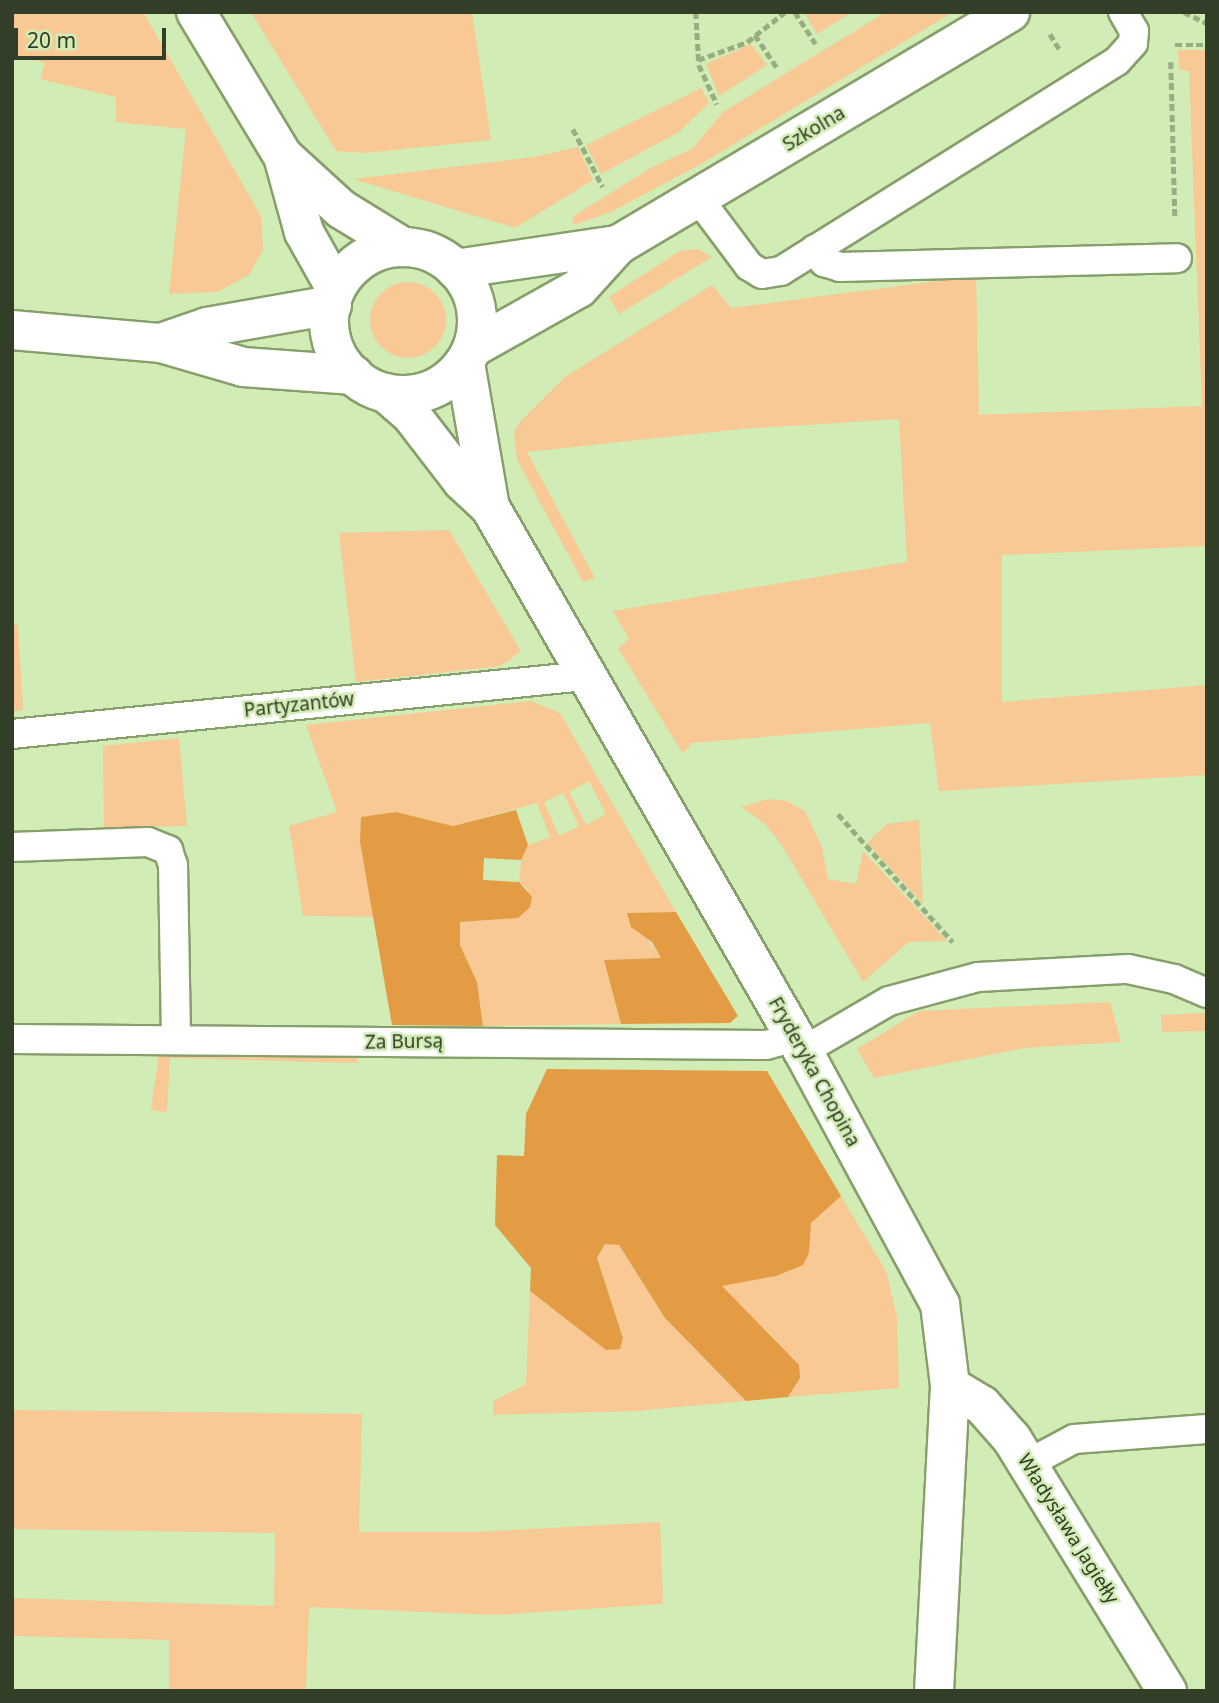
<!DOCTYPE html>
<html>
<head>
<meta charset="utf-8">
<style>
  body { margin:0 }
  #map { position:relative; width:1219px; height:1703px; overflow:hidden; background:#d1ecb5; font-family:"Noto Sans",sans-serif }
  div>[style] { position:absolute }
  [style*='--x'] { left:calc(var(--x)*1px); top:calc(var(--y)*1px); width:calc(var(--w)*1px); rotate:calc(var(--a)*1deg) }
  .green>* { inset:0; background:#f8c995 }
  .round { border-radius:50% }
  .forest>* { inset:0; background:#e39c44 }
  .path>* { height:4.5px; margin-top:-2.25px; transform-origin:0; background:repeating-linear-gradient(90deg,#97ad82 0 7px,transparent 0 10.5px) }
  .roads { filter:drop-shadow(2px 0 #869f6b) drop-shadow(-2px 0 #869f6b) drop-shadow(0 2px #869f6b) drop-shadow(0 -2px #869f6b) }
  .service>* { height:28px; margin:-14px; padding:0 14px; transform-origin:14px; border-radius:14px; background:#fff }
  .minor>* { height:38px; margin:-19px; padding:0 19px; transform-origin:19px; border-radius:19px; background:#fff }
  .minor>.ring { margin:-19px; padding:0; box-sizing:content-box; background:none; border:38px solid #fff; border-radius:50% }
  span { translate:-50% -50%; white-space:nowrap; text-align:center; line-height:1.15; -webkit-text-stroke:5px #d1ecb5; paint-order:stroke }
  .street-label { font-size:19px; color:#333e28 }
  .frame { position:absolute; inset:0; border:14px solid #333e28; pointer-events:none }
  .scale { position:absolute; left:14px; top:28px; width:152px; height:32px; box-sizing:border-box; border:4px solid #333e28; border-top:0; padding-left:9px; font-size:21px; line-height:24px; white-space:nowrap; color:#333e28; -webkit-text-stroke:5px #d1ecb5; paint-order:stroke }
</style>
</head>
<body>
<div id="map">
  <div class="green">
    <i style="clip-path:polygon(12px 12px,143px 12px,261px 216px,263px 249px,250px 274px,218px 292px,169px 294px,186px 129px,116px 122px,116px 97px,40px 79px,45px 63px,12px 54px)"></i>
    <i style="clip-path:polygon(251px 12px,472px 12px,491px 140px,365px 153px,336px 151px)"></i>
    <i style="clip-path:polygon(804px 12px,852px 12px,817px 34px)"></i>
    <i style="clip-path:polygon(886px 12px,953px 12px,701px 164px,611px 212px,574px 225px,572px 217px,654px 166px,692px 149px,723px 112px)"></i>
    <i style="clip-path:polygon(751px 44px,767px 65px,719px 96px,706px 64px)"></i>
    <i style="clip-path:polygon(1178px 50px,1207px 50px,1207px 546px,1002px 555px,1002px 702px,1207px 685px,1207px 775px,939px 791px,930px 723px,692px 743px,683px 754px,618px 648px,629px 639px,613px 611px,907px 562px,899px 419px,741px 429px,527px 452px,595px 578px,583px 582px,517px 460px,514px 432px,520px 422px,565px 377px,712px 285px,731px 308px,976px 276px,979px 415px,1202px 406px,1189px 71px,1179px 70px)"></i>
    <i style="clip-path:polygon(701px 88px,709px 103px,679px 132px,601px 174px,586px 145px)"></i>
    <i style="clip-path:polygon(578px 147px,593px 180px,515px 228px,353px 179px,534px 157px)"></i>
    <i style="clip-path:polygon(697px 249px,712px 257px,619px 314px,609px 297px,680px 251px)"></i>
    <i class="round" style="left:370px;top:282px;width:76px;height:76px"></i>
    <i style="clip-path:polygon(449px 530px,521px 651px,501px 666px,356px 682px,339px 533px)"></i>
    <i style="clip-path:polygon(12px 625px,18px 625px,23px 710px,12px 711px)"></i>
    <i style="clip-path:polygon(evenodd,531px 701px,560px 713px,676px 912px,627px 913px,662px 958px,604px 960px,621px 1024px,483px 1026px,477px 982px,460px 945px,460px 922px,518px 918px,528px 890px,519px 882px,522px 855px,528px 845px,550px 837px,537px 803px,453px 826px,396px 812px,360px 842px,374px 917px,303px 916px,289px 826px,337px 812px,306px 725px,531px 701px,589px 781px,606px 814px,586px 825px,569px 792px,589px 781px,531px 701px,563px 793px,579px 826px,559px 836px,544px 802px,563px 793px)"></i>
    <i style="clip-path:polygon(179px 738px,187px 826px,104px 828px,103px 746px)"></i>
    <i style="clip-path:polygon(767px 799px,787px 801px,805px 811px,822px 847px,828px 879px,856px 884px,863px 851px,947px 941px,909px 942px,863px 982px,781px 844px,766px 825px,741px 807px)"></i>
    <i style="clip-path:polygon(919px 820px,923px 904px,867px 843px,887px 824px)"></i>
    <i style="clip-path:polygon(1110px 1002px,1121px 1042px,1024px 1048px,874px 1078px,857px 1049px,919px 1011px)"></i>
    <i style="clip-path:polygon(1207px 1013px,1207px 1031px,1162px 1032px,1161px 1015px)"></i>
    <i style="clip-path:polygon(159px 1053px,357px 1057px,358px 1063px,170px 1058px,167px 1112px,151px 1110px)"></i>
    <i style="clip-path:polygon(841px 1196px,886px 1271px,897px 1317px,899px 1388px,788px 1397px,800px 1378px,776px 1341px,721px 1286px,776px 1276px,809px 1253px,811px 1223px)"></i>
    <i style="clip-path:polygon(605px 1244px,619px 1245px,665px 1318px,746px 1401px,636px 1411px,493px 1415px,493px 1401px,526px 1384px,530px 1291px,551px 1307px,623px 1338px,597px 1258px)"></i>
    <i style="clip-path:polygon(12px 1410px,362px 1414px,359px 1532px,474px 1532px,660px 1522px,663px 1604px,496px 1615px,309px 1607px,306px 1691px,169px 1691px,169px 1640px,12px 1636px,12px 1598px,274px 1606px,275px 1533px,12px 1529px)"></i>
  </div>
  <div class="forest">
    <i style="clip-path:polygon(516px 810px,528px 845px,521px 860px,484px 858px,483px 880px,519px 882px,532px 897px,530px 907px,518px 918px,460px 922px,460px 945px,477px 982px,483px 1026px,392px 1025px,360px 842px,361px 817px,396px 812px,453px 826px)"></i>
    <i style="clip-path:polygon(676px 912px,738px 1016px,730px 1023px,621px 1024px,604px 960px,661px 958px,652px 942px,631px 927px,627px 913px)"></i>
    <i style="clip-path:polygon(547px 1069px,767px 1071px,841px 1196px,811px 1223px,809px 1253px,803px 1265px,776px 1276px,722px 1286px,799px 1365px,800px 1378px,788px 1397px,746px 1401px,665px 1318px,619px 1245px,605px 1244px,597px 1258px,623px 1338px,620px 1349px,606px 1350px,530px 1291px,531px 1268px,495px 1225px,497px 1155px,524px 1156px,526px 1114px)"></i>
  </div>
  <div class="path">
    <i style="--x:696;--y:12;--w:53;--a:86.8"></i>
    <i style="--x:699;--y:65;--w:43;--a:65.2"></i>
    <i style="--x:795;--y:12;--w:38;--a:57"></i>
    <i style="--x:1184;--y:12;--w:25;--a:26"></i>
    <i style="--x:1050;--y:34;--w:19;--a:58"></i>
    <i style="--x:755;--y:35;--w:40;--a:56"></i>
    <i style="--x:1175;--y:45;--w:32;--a:0"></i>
    <i style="--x:698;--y:60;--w:52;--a:-20.2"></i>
    <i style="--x:747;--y:42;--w:48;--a:-38.3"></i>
    <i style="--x:1171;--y:62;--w:156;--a:88.5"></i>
    <i style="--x:573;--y:129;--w:65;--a:62.7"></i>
    <i style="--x:838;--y:814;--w:172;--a:48.1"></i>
  </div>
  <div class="roads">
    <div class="service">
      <i style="--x:698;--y:198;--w:85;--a:53.1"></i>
      <i style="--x:749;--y:266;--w:15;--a:32"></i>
      <i style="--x:762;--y:274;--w:19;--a:-9"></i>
      <i style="--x:781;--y:271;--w:396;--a:-32"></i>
      <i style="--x:1117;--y:61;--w:24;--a:-48"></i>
      <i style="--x:1133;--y:43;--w:12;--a:-85"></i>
      <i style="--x:1134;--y:31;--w:22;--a:-120"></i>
      <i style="--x:815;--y:249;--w:16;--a:55"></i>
      <i style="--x:824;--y:262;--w:17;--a:17"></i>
      <i style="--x:840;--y:267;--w:337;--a:-1.5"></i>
      <i style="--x:12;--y:734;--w:576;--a:-5.78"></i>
      <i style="--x:12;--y:847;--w:136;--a:-2.1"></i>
      <i style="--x:148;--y:842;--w:22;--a:22"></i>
      <i style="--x:168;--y:850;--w:16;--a:72"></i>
      <i style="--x:173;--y:865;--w:174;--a:89"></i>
      <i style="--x:12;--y:1039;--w:754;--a:0.46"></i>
      <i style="--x:766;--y:1045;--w:30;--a:-15"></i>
      <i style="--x:803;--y:1051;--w:99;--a:-30.2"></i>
      <i style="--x:889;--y:1001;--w:92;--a:-15.1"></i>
      <i style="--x:978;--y:977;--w:150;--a:-3.1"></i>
      <i style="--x:1128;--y:969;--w:47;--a:12.3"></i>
      <i style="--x:1174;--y:979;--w:36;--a:23"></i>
      <i style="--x:1029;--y:1463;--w:51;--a:-28.1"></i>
      <i style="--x:1074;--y:1439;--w:133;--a:-4.3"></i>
    </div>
    <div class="minor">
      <i style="--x:196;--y:12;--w:168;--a:58.9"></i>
      <i style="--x:283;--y:156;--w:79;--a:42.4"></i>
      <i style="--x:341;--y:209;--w:73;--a:31.5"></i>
      <i style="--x:283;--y:156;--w:79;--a:74.6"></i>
      <i style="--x:304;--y:232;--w:65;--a:60.7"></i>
      <i class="ring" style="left:329px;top:247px;width:110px;height:110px"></i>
      <i style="--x:455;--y:269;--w:165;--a:-8.4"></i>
      <i style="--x:12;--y:330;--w:150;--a:5"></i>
      <i style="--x:161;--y:343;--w:85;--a:16.3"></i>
      <i style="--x:243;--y:367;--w:111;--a:4.1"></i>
      <i style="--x:161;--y:343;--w:49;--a:-19.2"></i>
      <i style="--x:207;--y:327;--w:127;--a:-10"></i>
      <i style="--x:474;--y:347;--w:120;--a:-29.3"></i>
      <i style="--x:579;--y:288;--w:58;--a:-47.8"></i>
      <i style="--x:618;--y:245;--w:456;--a:-30.7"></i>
      <i style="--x:465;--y:363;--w:146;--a:80.2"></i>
      <i style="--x:490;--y:507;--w:628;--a:60.09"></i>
      <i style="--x:803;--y:1051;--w:288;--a:61.6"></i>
      <i style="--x:940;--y:1304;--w:83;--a:83"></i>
      <i style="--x:950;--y:1386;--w:305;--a:93"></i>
      <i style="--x:386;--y:393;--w:35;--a:41"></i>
      <i style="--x:412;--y:416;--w:82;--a:52.4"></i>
      <i style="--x:462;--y:481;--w:38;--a:43"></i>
      <i style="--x:950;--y:1386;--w:37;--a:31"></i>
      <i style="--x:982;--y:1405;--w:45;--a:48.6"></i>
      <i style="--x:1012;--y:1439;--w:296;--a:58.4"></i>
    </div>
  </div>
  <div class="street-label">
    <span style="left:814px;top:129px;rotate:-31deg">Szkolna</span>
    <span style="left:299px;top:705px;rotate:-6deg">Partyzantów</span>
    <span style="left:404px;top:1042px;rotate:-1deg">Za Bursą</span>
    <span style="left:814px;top:1072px;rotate:61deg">Fryderyka Chopina</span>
    <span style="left:1068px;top:1529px;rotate:58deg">Władysława Jagiełły</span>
  </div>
  <div class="frame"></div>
  <div class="scale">20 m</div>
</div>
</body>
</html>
